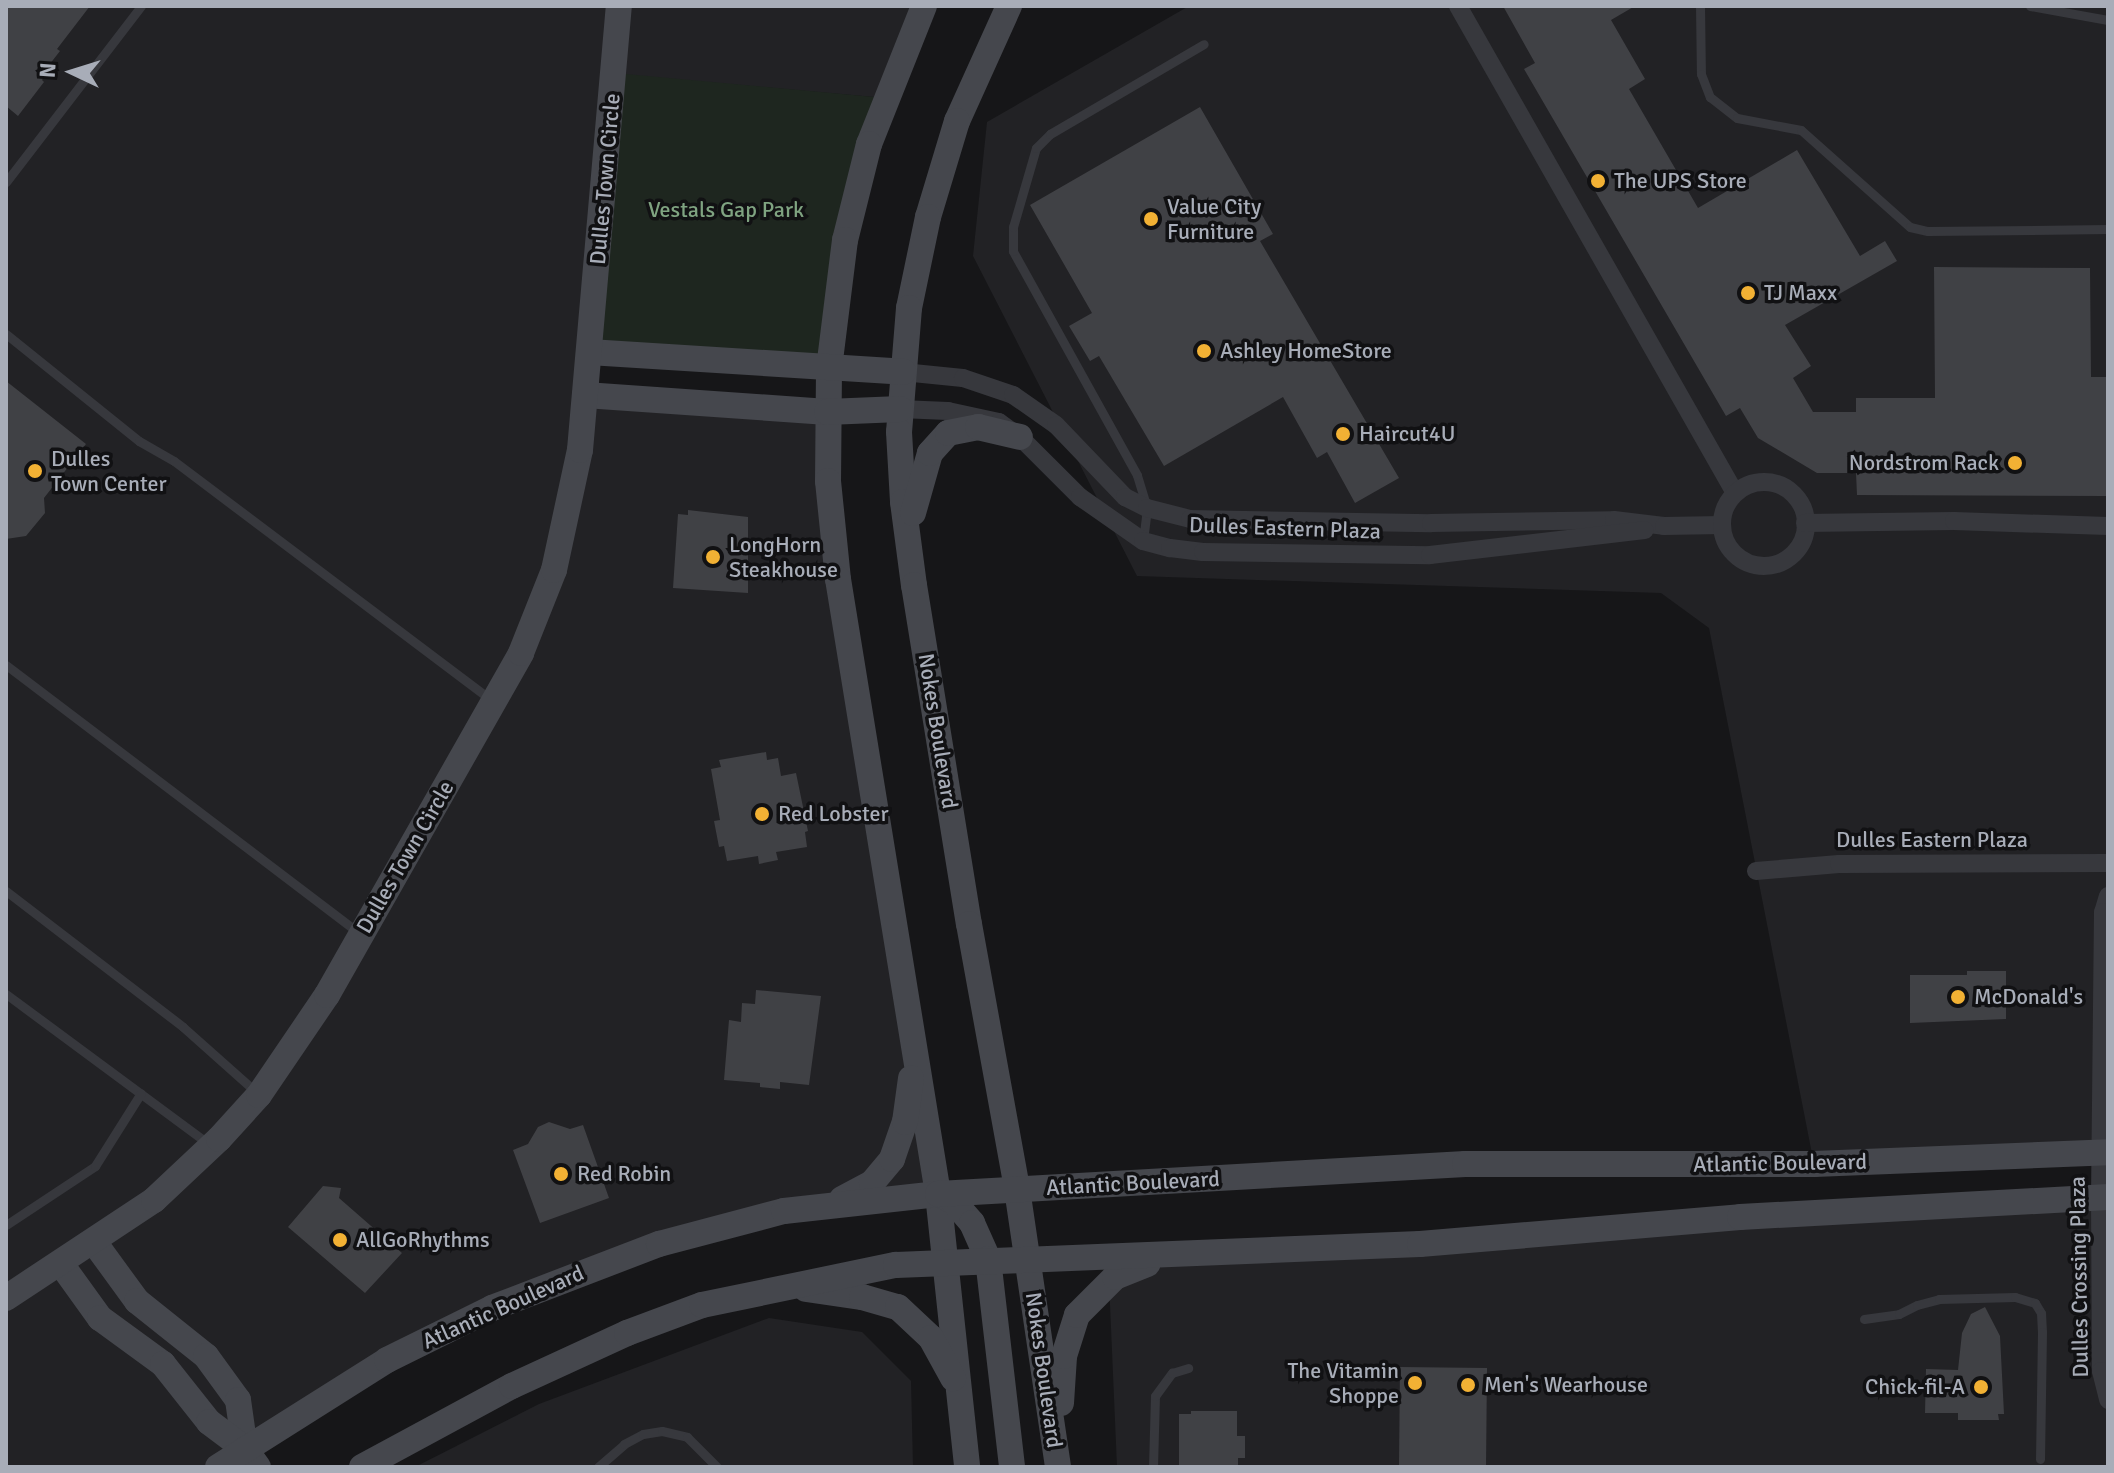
<!DOCTYPE html>
<html>
<head>
<meta charset="utf-8">
<style>
  body { margin:0 }
  #map { position:relative; width:2114px; height:1473px; overflow:hidden; background:#161618; font-family:Signika,sans-serif }
  div>[style] { position:absolute }
  [style*='--x'] { left:calc(var(--x)*1px); top:calc(var(--y)*1px); width:calc(var(--w)*1px); rotate:calc(var(--a)*1deg) }
  .built>* { inset:0; background:#222225 }
  .green>* { inset:0; background:#1e261f }
  .building>* { inset:0; background:#404145 }
  .lane>* { height:9px; margin:-4.5px; padding:0 4.5px; transform-origin:4.5px; border-radius:4.5px; background:#37383d }
  .street>* { height:18px; margin:-9px; padding:0 9px; transform-origin:9px; border-radius:9px; background:#37383d }
  .street>.ring { margin:-9px; padding:0; box-sizing:content-box; background:none; border:18px solid #37383d; border-radius:50% }
  .secondary>* { height:26px; margin:-13px; padding:0 13px; transform-origin:13px; border-radius:13px; background:#45474d }
  .dots>* { width:22px; height:22px; translate:-50% -50%; box-sizing:border-box; border:4px solid #111113; border-radius:50% }
  span { translate:-50% -50%; white-space:nowrap; text-align:center; line-height:1.15; -webkit-text-stroke:7px #111113; paint-order:stroke }
  .street-label { font-size:22px; color:#a8adb8 }
  .poi-label { font-size:22px; color:#a8adb8 }
  .left { translate:0 -50%; text-align:left }
  .right { translate:-100% -50%; text-align:right }
  .park-label { font-size:22px; color:#7fa381 }
  .frame { position:absolute; inset:0; border:8px solid #a8adb8; pointer-events:none }
  .north { position:absolute; left:32px; top:32px; width:80px; height:80px; -webkit-text-stroke:6px #111113; paint-order:stroke; rotate:274deg; font-size:22px; font-weight:700; line-height:32px; text-align:center; color:#a8adb8 }
  .north::after { content:''; display:block; margin:auto; width:28px; height:36px; background:#a8adb8; clip-path:polygon(50% 0,100% 100%,50% 72%,0 100%) }
</style>
</head>
<body>
<div id="map">
  <div class="built">
    <i style="clip-path:polygon(6px 6px,924px 6px,885px 98px,615px 74px,585px 395px,827px 412px,938px 1194px,831px 1203px,557px 1280px,218px 1467px,6px 1467px)"></i>
    <i style="clip-path:polygon(1189px 6px,2108px 6px,2108px 1152px,1814px 1164px,1709px 628px,1661px 593px,1137px 576px,973px 256px,987px 122px)"></i>
    <i style="clip-path:polygon(2108px 1197px,2108px 1467px,1117px 1467px,1108px 1258px)"></i>
    <i style="clip-path:polygon(769px 1318px,862px 1332px,911px 1381px,913px 1467px,415px 1467px,539px 1404px)"></i>
  </div>
  <div class="green">
    <i style="clip-path:polygon(615px 73px,885px 98px,829px 369px,589px 352px)"></i>
  </div>
  <div class="building">
    <i style="clip-path:polygon(6px 6px,90px 6px,57px 49px,60px 51px,46px 69px,48px 71px,42px 80px,44px 82px,18px 116px,6px 106px)"></i>
    <i style="clip-path:polygon(1503px 6px,1635px 6px,1611px 20px,1645px 79px,1629px 89px,1698px 208px,1797px 150px,1860px 256px,1885px 241px,1897px 261px,1785px 325px,1811px 366px,1793px 378px,1813px 412px,1856px 412px,1856px 398px,1935px 398px,1934px 267px,2090px 268px,2091px 377px,2108px 377px,2108px 496px,1857px 495px,1856px 473px,1817px 473px,1758px 438px,1740px 408px,1726px 416px,1524px 69px,1535px 63px)"></i>
    <i style="clip-path:polygon(1200px 107px,1273px 234px,1260px 241px,1399px 478px,1355px 503px,1327px 452px,1317px 458px,1283px 397px,1164px 466px,1099px 356px,1090px 361px,1069px 326px,1092px 313px,1030px 205px)"></i>
    <i style="clip-path:polygon(6px 381px,86px 444px,44px 498px,45px 513px,26px 536px,6px 539px)"></i>
    <i style="clip-path:polygon(688px 510px,748px 517px,748px 593px,673px 588px,678px 514px,688px 515px)"></i>
    <i style="clip-path:polygon(766px 752px,767px 760px,778px 758px,781px 776px,796px 773px,808px 831px,805px 832px,807px 847px,776px 852px,778px 860px,759px 864px,758px 856px,727px 861px,724px 846px,719px 847px,714px 821px,720px 820px,711px 769px,721px 767px,719px 760px)"></i>
    <i style="clip-path:polygon(1967px 971px,2006px 971px,2006px 1019px,1910px 1023px,1910px 975px,1967px 975px)"></i>
    <i style="clip-path:polygon(756px 990px,821px 996px,809px 1085px,780px 1082px,780px 1089px,760px 1087px,760px 1083px,724px 1080px,729px 1020px,741px 1022px,742px 1003px,755px 1004px)"></i>
    <i style="clip-path:polygon(549px 1122px,570px 1129px,583px 1125px,609px 1198px,540px 1223px,513px 1150px,528px 1144px,538px 1127px)"></i>
    <i style="clip-path:polygon(323px 1186px,341px 1188px,339px 1198px,402px 1253px,365px 1293px,288px 1227px)"></i>
    <i style="clip-path:polygon(1985px 1307px,2000px 1336px,2004px 1414px,1998px 1414px,1999px 1420px,1958px 1420px,1958px 1413px,1925px 1413px,1926px 1369px,1958px 1370px,1962px 1333px,1971px 1314px)"></i>
    <i style="clip-path:polygon(1400px 1367px,1487px 1368px,1486px 1467px,1399px 1467px)"></i>
    <i style="clip-path:polygon(1191px 1411px,1237px 1411px,1237px 1436px,1245px 1436px,1245px 1458px,1238px 1458px,1238px 1467px,1179px 1467px,1179px 1414px,1191px 1414px)"></i>
  </div>
  <div class="lane">
    <i style="--x:1700;--y:6;--w:68;--a:89.2"></i>
    <i style="--x:1701;--y:74;--w:25;--a:69"></i>
    <i style="--x:1710;--y:97;--w:34;--a:38"></i>
    <i style="--x:1737;--y:118;--w:65;--a:10.6"></i>
    <i style="--x:1801;--y:130;--w:146;--a:41.7"></i>
    <i style="--x:1910;--y:227;--w:18;--a:13"></i>
    <i style="--x:1928;--y:231;--w:180;--a:-0.6"></i>
    <i style="--x:2030;--y:6;--w:79;--a:10.2"></i>
    <i style="--x:6;--y:182;--w:222;--a:-52.5"></i>
    <i style="--x:6;--y:334;--w:171;--a:38.8"></i>
    <i style="--x:139;--y:441;--w:40;--a:29.7"></i>
    <i style="--x:174;--y:461;--w:397;--a:37"></i>
    <i style="--x:1143;--y:541;--w:33;--a:-83"></i>
    <i style="--x:1147;--y:508;--w:34;--a:-107"></i>
    <i style="--x:1137;--y:475;--w:256;--a:-119"></i>
    <i style="--x:1013;--y:251;--w:24;--a:-90"></i>
    <i style="--x:1013;--y:227;--w:82;--a:-73.8"></i>
    <i style="--x:1036;--y:148;--w:20;--a:-45"></i>
    <i style="--x:1050;--y:134;--w:178;--a:-30.3"></i>
    <i style="--x:6;--y:665;--w:445;--a:37.2"></i>
    <i style="--x:6;--y:891;--w:223;--a:37.5"></i>
    <i style="--x:183;--y:1027;--w:98;--a:41.7"></i>
    <i style="--x:6;--y:994;--w:252;--a:36.5"></i>
    <i style="--x:6;--y:1225;--w:107;--a:-33.5"></i>
    <i style="--x:95;--y:1166;--w:86;--a:-57.8"></i>
    <i style="--x:1864;--y:1319;--w:35;--a:-8"></i>
    <i style="--x:1899;--y:1314;--w:20;--a:-27"></i>
    <i style="--x:1917;--y:1305;--w:23;--a:-15"></i>
    <i style="--x:1939;--y:1299;--w:76;--a:-1.5"></i>
    <i style="--x:2015;--y:1297;--w:21;--a:17"></i>
    <i style="--x:2035;--y:1303;--w:12;--a:59"></i>
    <i style="--x:2041;--y:1313;--w:19;--a:87"></i>
    <i style="--x:2042;--y:1332;--w:127;--a:90.9"></i>
    <i style="--x:598;--y:1467;--w:35;--a:-41"></i>
    <i style="--x:624;--y:1444;--w:21;--a:-28"></i>
    <i style="--x:643;--y:1434;--w:19;--a:-9"></i>
    <i style="--x:662;--y:1431;--w:26;--a:13"></i>
    <i style="--x:687;--y:1437;--w:42;--a:45"></i>
    <i style="--x:1153;--y:1467;--w:71;--a:-88.4"></i>
    <i style="--x:1155;--y:1396;--w:29;--a:-54"></i>
    <i style="--x:1172;--y:1373;--w:17;--a:-17"></i>
  </div>
  <div class="street">
    <i style="--x:1458;--y:6;--w:560;--a:60.37"></i>
    <i style="--x:903;--y:372;--w:60;--a:5.7"></i>
    <i style="--x:963;--y:378;--w:53;--a:18.8"></i>
    <i style="--x:1013;--y:395;--w:52;--a:34.9"></i>
    <i style="--x:1056;--y:425;--w:100;--a:46.2"></i>
    <i style="--x:1125;--y:497;--w:25;--a:27"></i>
    <i style="--x:1147;--y:508;--w:44;--a:14.3"></i>
    <i style="--x:1190;--y:519;--w:241;--a:1"></i>
    <i style="--x:1431;--y:523;--w:183;--a:-0.9"></i>
    <i style="--x:1614;--y:520;--w:50;--a:6.8"></i>
    <i style="--x:1664;--y:526;--w:58;--a:-1"></i>
    <i style="--x:900;--y:409;--w:48;--a:2.4"></i>
    <i style="--x:948;--y:411;--w:52;--a:12.2"></i>
    <i style="--x:999;--y:422;--w:26;--a:36"></i>
    <i style="--x:1020;--y:437;--w:85;--a:45"></i>
    <i style="--x:1080;--y:497;--w:77;--a:34.9"></i>
    <i style="--x:1143;--y:541;--w:28;--a:15"></i>
    <i style="--x:1170;--y:548;--w:33;--a:7"></i>
    <i style="--x:1203;--y:552;--w:227;--a:0.8"></i>
    <i style="--x:1430;--y:555;--w:216;--a:-6.6"></i>
    <i class="ring" style="left:1722px;top:482px;width:66px;height:66px"></i>
    <i style="--x:1805;--y:523;--w:149;--a:-0.8"></i>
    <i style="--x:1954;--y:521;--w:154;--a:1.9"></i>
    <i style="--x:1756;--y:871;--w:83;--a:-4.8"></i>
    <i style="--x:1839;--y:864;--w:269;--a:-0.2"></i>
    <i style="--x:2108;--y:896;--w:17;--a:107"></i>
    <i style="--x:2103;--y:912;--w:285;--a:90.6"></i>
    <i style="--x:2100;--y:1197;--w:174;--a:89.7"></i>
    <i style="--x:2101;--y:1371;--w:30;--a:76"></i>
  </div>
  <div class="secondary">
    <i style="--x:924;--y:6;--w:149;--a:111.7"></i>
    <i style="--x:869;--y:144;--w:99;--a:104"></i>
    <i style="--x:845;--y:240;--w:130;--a:97.1"></i>
    <i style="--x:829;--y:369;--w:112;--a:90.5"></i>
    <i style="--x:828;--y:481;--w:99;--a:84.2"></i>
    <i style="--x:838;--y:579;--w:623;--a:80.76"></i>
    <i style="--x:938;--y:1194;--w:275;--a:83.9"></i>
    <i style="--x:1009;--y:6;--w:126;--a:114.3"></i>
    <i style="--x:957;--y:121;--w:100;--a:106.8"></i>
    <i style="--x:928;--y:217;--w:93;--a:101.8"></i>
    <i style="--x:909;--y:308;--w:124;--a:94.6"></i>
    <i style="--x:899;--y:432;--w:70;--a:86.7"></i>
    <i style="--x:903;--y:502;--w:84;--a:82.5"></i>
    <i style="--x:914;--y:585;--w:343;--a:80.8"></i>
    <i style="--x:969;--y:924;--w:269;--a:79.7"></i>
    <i style="--x:1017;--y:1189;--w:281;--a:81.6"></i>
    <i style="--x:589;--y:352;--w:315;--a:3.6"></i>
    <i style="--x:585;--y:395;--w:243;--a:4"></i>
    <i style="--x:827;--y:412;--w:73;--a:-2.4"></i>
    <i style="--x:913;--y:513;--w:62;--a:-74.2"></i>
    <i style="--x:930;--y:453;--w:27;--a:-48"></i>
    <i style="--x:948;--y:433;--w:31;--a:-11"></i>
    <i style="--x:978;--y:427;--w:43;--a:13.4"></i>
    <i style="--x:938;--y:1194;--w:17;--a:25"></i>
    <i style="--x:953;--y:1201;--w:29;--a:49"></i>
    <i style="--x:972;--y:1223;--w:39;--a:66"></i>
    <i style="--x:988;--y:1259;--w:209;--a:83.4"></i>
    <i style="--x:842;--y:1199;--w:34;--a:-28"></i>
    <i style="--x:872;--y:1183;--w:31;--a:-50"></i>
    <i style="--x:892;--y:1159;--w:39;--a:-71"></i>
    <i style="--x:905;--y:1122;--w:44;--a:-82.2"></i>
    <i style="--x:94;--y:1242;--w:73;--a:53.9"></i>
    <i style="--x:137;--y:1301;--w:88;--a:38.6"></i>
    <i style="--x:206;--y:1356;--w:54;--a:54"></i>
    <i style="--x:238;--y:1400;--w:49;--a:81.9"></i>
    <i style="--x:61;--y:1264;--w:67;--a:54.2"></i>
    <i style="--x:100;--y:1318;--w:78;--a:36.1"></i>
    <i style="--x:163;--y:1364;--w:74;--a:51.6"></i>
    <i style="--x:209;--y:1422;--w:45;--a:36.9"></i>
    <i style="--x:245;--y:1449;--w:22;--a:54"></i>
    <i style="--x:806;--y:1289;--w:57;--a:8.1"></i>
    <i style="--x:862;--y:1297;--w:37;--a:16"></i>
    <i style="--x:898;--y:1307;--w:45;--a:43.2"></i>
    <i style="--x:931;--y:1338;--w:46;--a:61.2"></i>
    <i style="--x:6;--y:1298;--w:178;--a:-33.5"></i>
    <i style="--x:154;--y:1200;--w:89;--a:-43.2"></i>
    <i style="--x:219;--y:1139;--w:59;--a:-47.7"></i>
    <i style="--x:259;--y:1095;--w:121;--a:-55.8"></i>
    <i style="--x:327;--y:995;--w:393;--a:-60.4"></i>
    <i style="--x:521;--y:653;--w:89;--a:-68.3"></i>
    <i style="--x:554;--y:570;--w:123;--a:-77.8"></i>
    <i style="--x:580;--y:450;--w:446;--a:-85"></i>
    <i style="--x:1061;--y:1403;--w:47;--a:-86.3"></i>
    <i style="--x:1064;--y:1356;--w:43;--a:-72.4"></i>
    <i style="--x:1077;--y:1315;--w:54;--a:-45"></i>
    <i style="--x:1115;--y:1277;--w:35;--a:-22"></i>
    <i style="--x:218;--y:1467;--w:200;--a:-32.3"></i>
    <i style="--x:387;--y:1360;--w:117;--a:-26.3"></i>
    <i style="--x:492;--y:1308;--w:179;--a:-21"></i>
    <i style="--x:659;--y:1244;--w:129;--a:-14.8"></i>
    <i style="--x:784;--y:1211;--w:155;--a:-6.3"></i>
    <i style="--x:938;--y:1194;--w:528;--a:-3.26"></i>
    <i style="--x:1465;--y:1164;--w:349;--a:0"></i>
    <i style="--x:1814;--y:1164;--w:294;--a:-2.3"></i>
    <i style="--x:362;--y:1467;--w:170;--a:-28.4"></i>
    <i style="--x:512;--y:1386;--w:127;--a:-24.7"></i>
    <i style="--x:627;--y:1333;--w:80;--a:-20.5"></i>
    <i style="--x:702;--y:1305;--w:198;--a:-11.7"></i>
    <i style="--x:896;--y:1265;--w:524;--a:-2.29"></i>
    <i style="--x:1420;--y:1244;--w:321;--a:-4.8"></i>
    <i style="--x:1740;--y:1217;--w:369;--a:-3.1"></i>
  </div>
  <div class="dots">
    <i style="left:1598px;top:181px;background:#f2b134"></i>
    <i style="left:1151px;top:219px;background:#f2b134"></i>
    <i style="left:1748px;top:293px;background:#f2b134"></i>
    <i style="left:1204px;top:351px;background:#f2b134"></i>
    <i style="left:1343px;top:434px;background:#f2b134"></i>
    <i style="left:2015px;top:463px;background:#f2b134"></i>
    <i style="left:35px;top:471px;background:#f2b134"></i>
    <i style="left:713px;top:557px;background:#f2b134"></i>
    <i style="left:762px;top:814px;background:#f2b134"></i>
    <i style="left:1958px;top:997px;background:#f2b134"></i>
    <i style="left:561px;top:1174px;background:#f2b134"></i>
    <i style="left:340px;top:1240px;background:#f2b134"></i>
    <i style="left:1415px;top:1383px;background:#f2b134"></i>
    <i style="left:1468px;top:1385px;background:#f2b134"></i>
    <i style="left:1981px;top:1387px;background:#f2b134"></i>
  </div>
  <div class="street-label">
    <span style="left:605px;top:179px;rotate:-85deg">Dulles Town Circle</span>
    <span style="left:1285px;top:528px;rotate:2deg">Dulles Eastern Plaza</span>
    <span style="left:938px;top:731px;rotate:81deg">Nokes Boulevard</span>
    <span style="left:1932px;top:840px">Dulles Eastern Plaza</span>
    <span style="left:405px;top:857px;rotate:-60deg">Dulles Town Circle</span>
    <span style="left:1780px;top:1163px;rotate:-1deg">Atlantic Boulevard</span>
    <span style="left:1133px;top:1183px;rotate:-3deg">Atlantic Boulevard</span>
    <span style="left:2079px;top:1277px;rotate:-91deg">Dulles Crossing Plaza</span>
    <span style="left:503px;top:1307px;rotate:-24deg">Atlantic Boulevard</span>
    <span style="left:1044px;top:1370px;rotate:82deg">Nokes Boulevard</span>
  </div>
  <div class="poi-label">
    <span class="left" style="left:1614px;top:181px">The UPS Store</span>
    <span class="left" style="left:1167px;top:219px">Value City<br>Furniture</span>
    <span class="left" style="left:1764px;top:293px">TJ Maxx</span>
    <span class="left" style="left:1220px;top:351px">Ashley HomeStore</span>
    <span class="left" style="left:1359px;top:434px">Haircut4U</span>
    <span class="left" style="left:51px;top:471px">Dulles<br>Town Center</span>
    <span class="right" style="left:1999px;top:463px">Nordstrom Rack</span>
    <span class="left" style="left:729px;top:557px">LongHorn<br>Steakhouse</span>
    <span class="left" style="left:778px;top:814px">Red Lobster</span>
    <span class="left" style="left:1974px;top:997px">McDonald's</span>
    <span class="left" style="left:577px;top:1174px">Red Robin</span>
    <span class="left" style="left:356px;top:1240px">AllGoRhythms</span>
    <span class="right" style="left:1399px;top:1383px">The Vitamin<br>Shoppe</span>
    <span class="left" style="left:1484px;top:1385px">Men's Wearhouse</span>
    <span class="right" style="left:1965px;top:1387px">Chick-fil-A</span>
  </div>
  <div class="park-label">
    <span style="left:726px;top:210px">Vestals Gap Park</span>
  </div>
  <div class="frame"></div>
  <div class="north">N</div>
</div>
</body>
</html>
